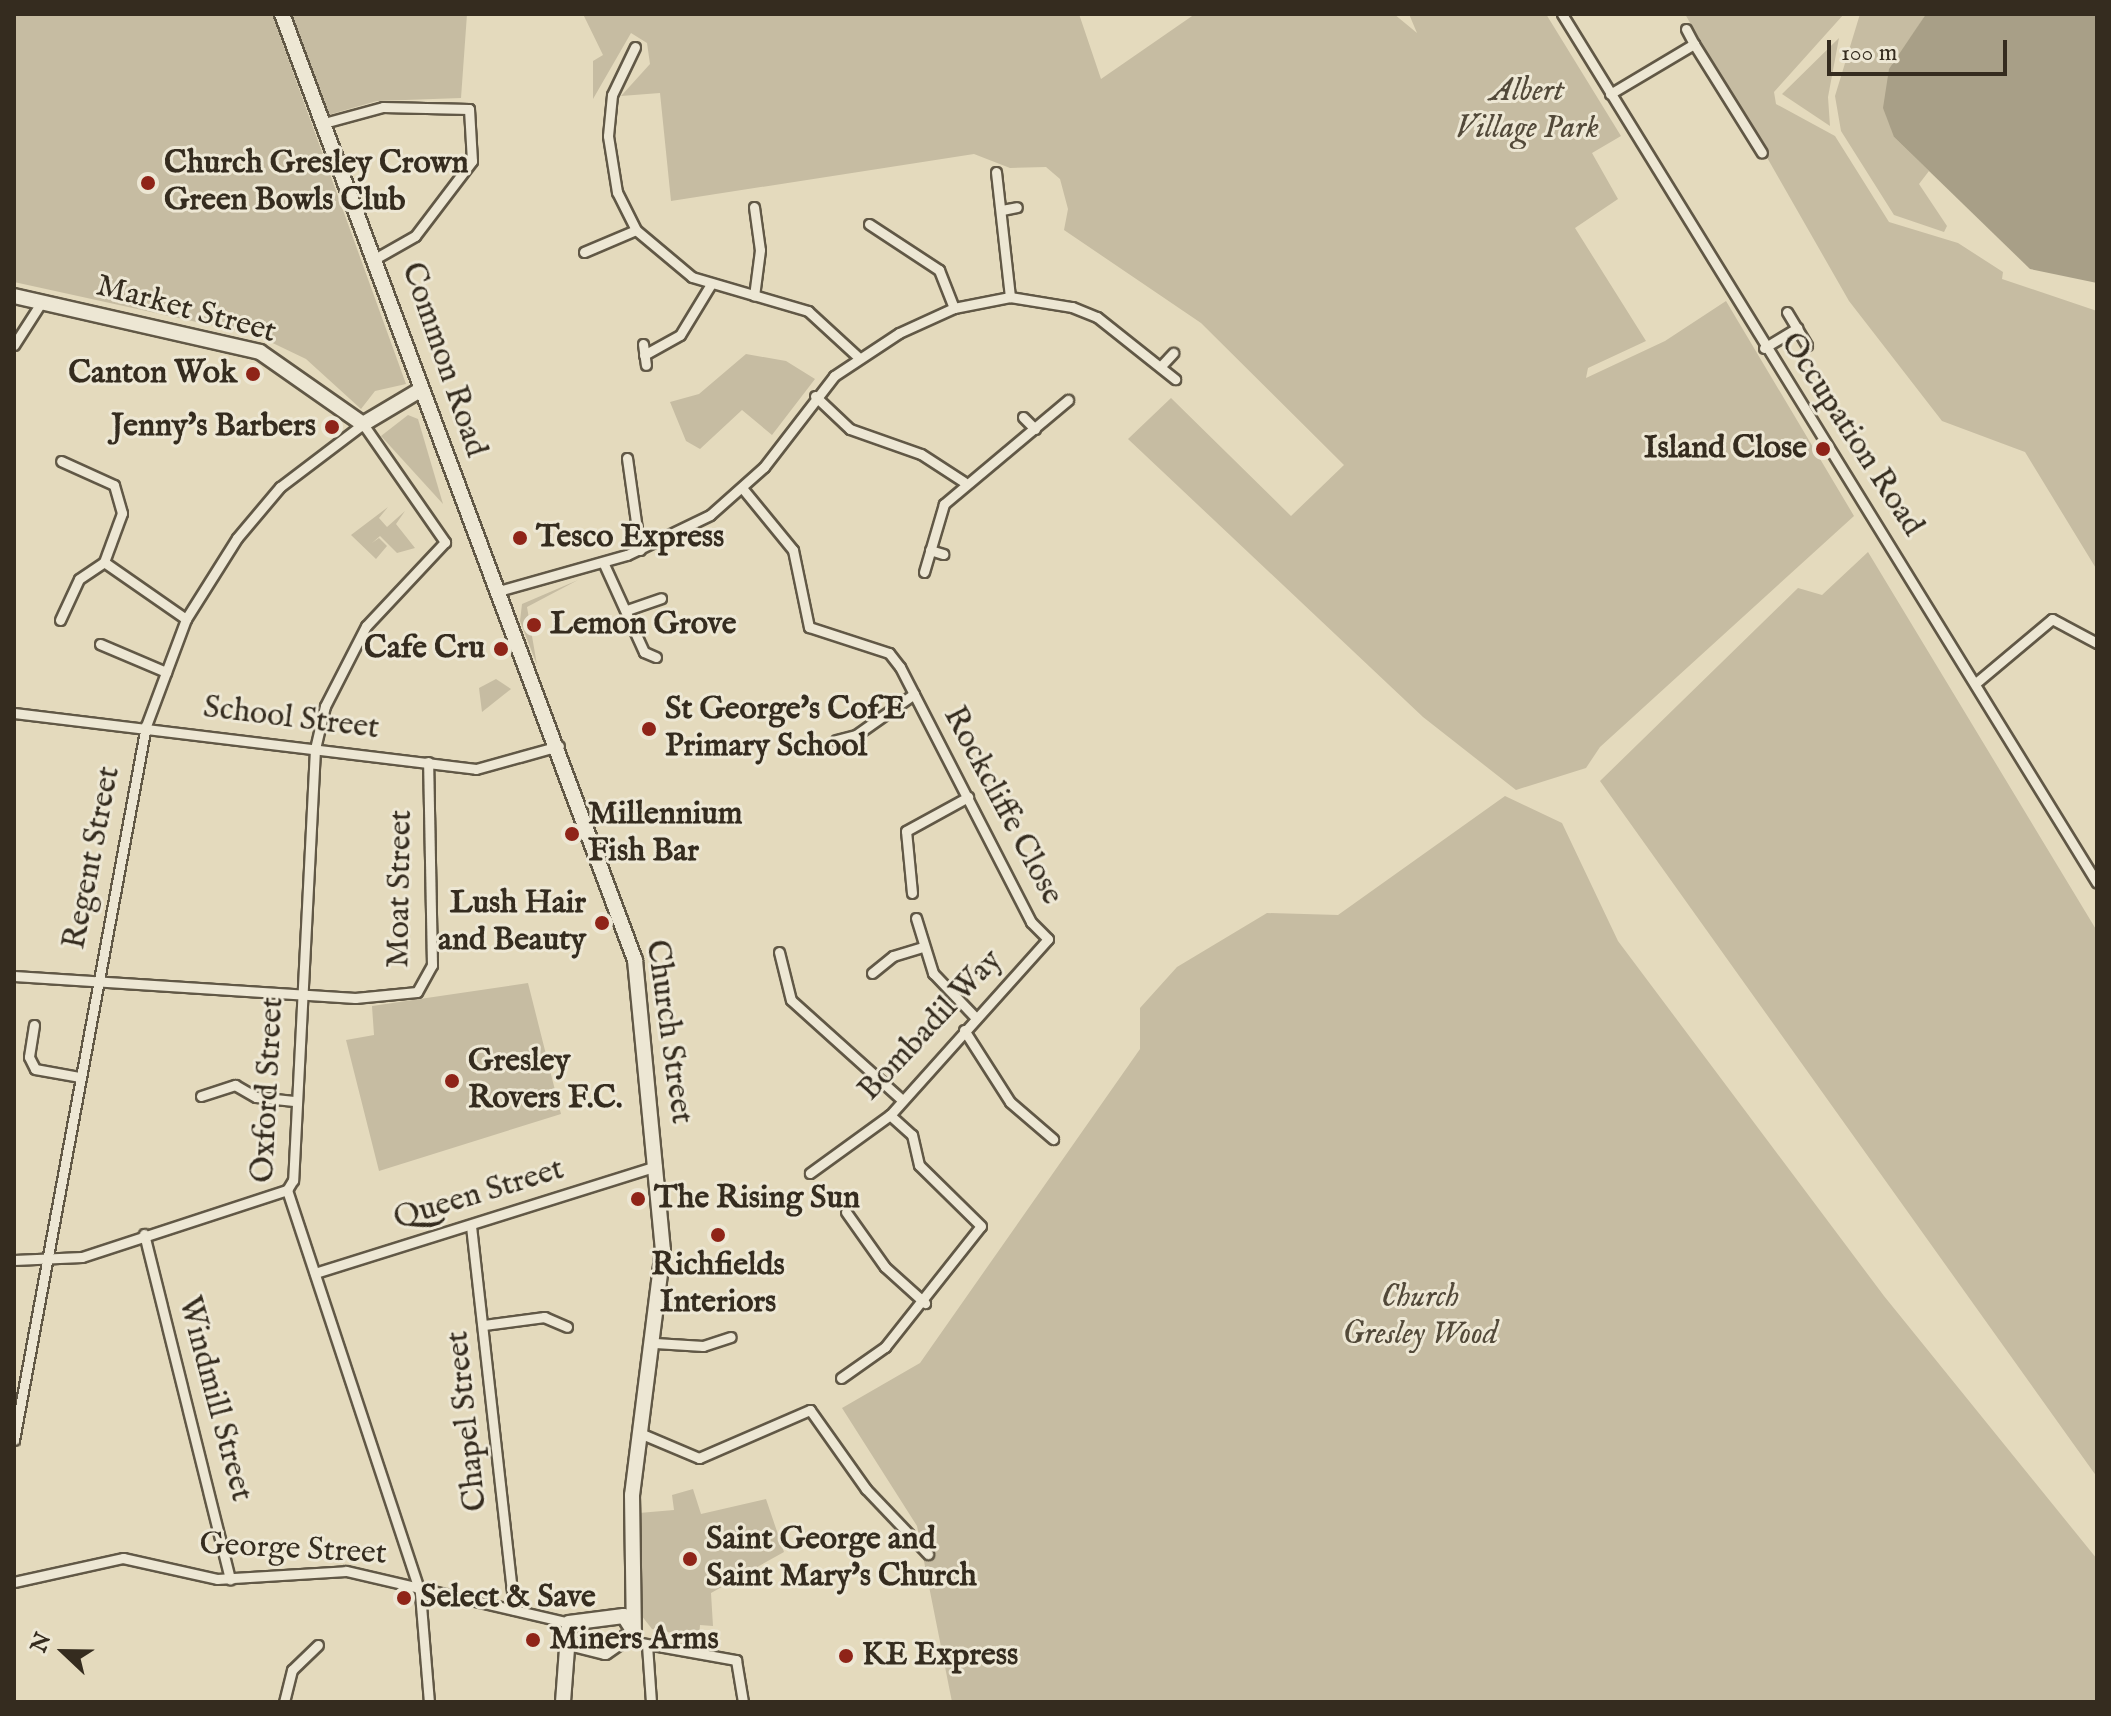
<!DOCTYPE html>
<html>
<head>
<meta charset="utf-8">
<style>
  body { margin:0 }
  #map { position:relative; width:2111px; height:1716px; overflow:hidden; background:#e4dabd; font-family:"IM FELL English",serif }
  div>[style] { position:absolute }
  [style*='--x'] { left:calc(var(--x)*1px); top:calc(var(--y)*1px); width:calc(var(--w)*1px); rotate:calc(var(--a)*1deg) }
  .green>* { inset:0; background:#c6bca2 }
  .water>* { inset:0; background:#a89f87 }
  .roads { filter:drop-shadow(2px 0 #615846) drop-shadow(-2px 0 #615846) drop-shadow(0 2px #615846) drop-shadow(0 -2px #615846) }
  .street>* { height:9px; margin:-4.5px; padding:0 4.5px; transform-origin:4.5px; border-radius:4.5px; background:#ede7d4 }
  .secondary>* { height:14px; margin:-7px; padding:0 7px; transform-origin:7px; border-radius:7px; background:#ede7d4 }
  .dots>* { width:22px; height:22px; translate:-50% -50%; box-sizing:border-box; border:4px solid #ede7d4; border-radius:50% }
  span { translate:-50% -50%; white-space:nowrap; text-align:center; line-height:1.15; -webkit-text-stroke:6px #ede7d4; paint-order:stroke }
  .park-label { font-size:32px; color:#524939; font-style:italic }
  .poi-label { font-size:32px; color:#352c1f; font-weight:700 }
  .left { translate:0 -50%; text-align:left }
  .right { translate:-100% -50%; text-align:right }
  .street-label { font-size:32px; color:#352c1f }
  .frame { position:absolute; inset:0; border:16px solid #352c1f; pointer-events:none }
  .north { position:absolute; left:24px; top:1612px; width:80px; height:80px; -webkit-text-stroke:6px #ede7d4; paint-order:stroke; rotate:292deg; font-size:22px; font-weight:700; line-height:32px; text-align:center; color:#352c1f }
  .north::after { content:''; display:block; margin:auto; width:28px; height:36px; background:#352c1f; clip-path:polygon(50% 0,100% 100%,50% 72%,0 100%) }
  .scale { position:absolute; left:1827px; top:40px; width:180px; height:36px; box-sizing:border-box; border:4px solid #352c1f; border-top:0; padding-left:10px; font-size:24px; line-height:28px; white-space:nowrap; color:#352c1f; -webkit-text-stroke:6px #ede7d4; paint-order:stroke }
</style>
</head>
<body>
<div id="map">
  <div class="green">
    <i style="clip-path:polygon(14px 14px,272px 14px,406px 384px,375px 391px,361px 409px,306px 359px,256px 335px,14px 282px)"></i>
    <i style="clip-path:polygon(291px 14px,467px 14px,461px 98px,377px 101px,328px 115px)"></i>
    <i style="clip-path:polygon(583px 14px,1079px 14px,1101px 79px,1195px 14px,1394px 14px,1417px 33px,1409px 14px,1546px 14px,1621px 136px,1592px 153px,1618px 199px,1575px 228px,1646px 341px,1588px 368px,1586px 378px,1665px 341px,1726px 301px,1854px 516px,1600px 747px,1586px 768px,1516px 790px,1423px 717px,1128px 439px,1171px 398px,1291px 516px,1344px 465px,1201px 323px,1064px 230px,1068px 209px,1060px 179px,1046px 167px,1010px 168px,974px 154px,671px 201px,660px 93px,621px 96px,650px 64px,647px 43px,631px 33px,593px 99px,593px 61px,603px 55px)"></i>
    <i style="clip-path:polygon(1685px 14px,1844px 14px,1774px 92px,1776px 104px,1835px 136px,1889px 222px,1958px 243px,2003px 272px,2002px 279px,2097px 311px,2097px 570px,2025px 452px,1942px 421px,1849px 301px)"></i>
    <i style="clip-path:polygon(1860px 14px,1926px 14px,1912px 36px,1894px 137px,1929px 171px,1919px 184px,1947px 226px,1944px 232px,1894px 215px,1841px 131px,1835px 96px)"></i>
    <i style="clip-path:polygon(1839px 38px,1828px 97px,1830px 126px,1782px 94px)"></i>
    <i style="clip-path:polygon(746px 354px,786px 361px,815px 379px,772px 435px,742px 410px,700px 449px,686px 441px,670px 402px,699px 394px)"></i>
    <i style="clip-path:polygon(408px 415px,418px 419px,443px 504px,381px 436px)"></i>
    <i style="clip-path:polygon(388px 507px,379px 518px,387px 527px,405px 511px,396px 524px,415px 548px,397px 553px,380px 536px,372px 543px,379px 538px,387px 546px,376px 559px,351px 535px)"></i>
    <i style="clip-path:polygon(1868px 552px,2097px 931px,2097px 1477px,1600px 781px,1798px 588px,1822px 595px)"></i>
    <i style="clip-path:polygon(578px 580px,527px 607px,537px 665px,520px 621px,522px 604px)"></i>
    <i style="clip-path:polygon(496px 679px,511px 689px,482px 712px,479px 688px)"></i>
    <i style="clip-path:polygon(1505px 796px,1562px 823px,1618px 941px,1884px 1296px,2097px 1559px,2097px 1702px,952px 1702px,917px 1526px,842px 1408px,920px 1363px,1140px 1049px,1140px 1008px,1177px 967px,1267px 913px,1338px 915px)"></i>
    <i style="clip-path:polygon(528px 983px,561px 1114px,379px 1171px,346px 1040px,374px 1035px,372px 1006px)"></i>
    <i style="clip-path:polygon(693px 1489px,701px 1514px,766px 1499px,784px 1552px,711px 1593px,713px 1626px,700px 1625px,699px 1638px,652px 1629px,641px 1615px,639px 1513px,674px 1510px,672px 1495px)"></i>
  </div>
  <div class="water">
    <i style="clip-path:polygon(1926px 14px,2097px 14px,2097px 283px,2030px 269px,1894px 137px,1883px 108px,1889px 69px)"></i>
  </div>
  <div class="roads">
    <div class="street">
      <i style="--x:1562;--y:14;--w:1020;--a:58.38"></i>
      <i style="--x:1686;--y:29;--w:17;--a:62"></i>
      <i style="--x:635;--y:47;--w:53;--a:115.6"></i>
      <i style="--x:612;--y:95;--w:41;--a:95.6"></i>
      <i style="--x:608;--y:136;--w:57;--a:80.9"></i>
      <i style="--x:617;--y:192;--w:42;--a:63.4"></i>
      <i style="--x:636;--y:230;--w:73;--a:40"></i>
      <i style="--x:692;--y:277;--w:121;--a:16.3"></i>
      <i style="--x:808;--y:311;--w:68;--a:42.6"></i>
      <i style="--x:1610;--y:94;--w:98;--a:-30.8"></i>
      <i style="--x:1694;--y:44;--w:128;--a:58"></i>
      <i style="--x:324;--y:123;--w:61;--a:-15.2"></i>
      <i style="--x:383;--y:107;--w:86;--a:1.3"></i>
      <i style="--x:469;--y:109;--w:52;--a:86.7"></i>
      <i style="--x:472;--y:161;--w:94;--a:127.2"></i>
      <i style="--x:415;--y:236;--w:43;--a:150.4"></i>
      <i style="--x:996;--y:172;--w:126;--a:83.6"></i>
      <i style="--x:754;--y:207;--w:43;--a:82.1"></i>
      <i style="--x:760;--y:250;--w:46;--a:97.4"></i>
      <i style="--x:1002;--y:210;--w:15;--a:-11"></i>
      <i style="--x:869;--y:224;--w:84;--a:33.3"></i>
      <i style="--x:939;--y:270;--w:41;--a:68.5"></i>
      <i style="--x:584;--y:252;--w:56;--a:-22.9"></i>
      <i style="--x:1787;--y:312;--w:39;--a:59"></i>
      <i style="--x:643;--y:344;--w:21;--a:82"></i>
      <i style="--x:14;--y:345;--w:50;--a:-57.3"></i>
      <i style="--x:1764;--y:348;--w:39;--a:-31"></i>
      <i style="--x:644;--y:355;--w:41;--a:-29.1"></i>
      <i style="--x:680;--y:335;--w:60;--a:-58.7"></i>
      <i style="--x:1161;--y:366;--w:18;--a:-47"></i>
      <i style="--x:815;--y:396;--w:48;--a:43.3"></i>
      <i style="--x:850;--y:429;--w:75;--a:19.4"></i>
      <i style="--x:921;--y:454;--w:51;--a:33.1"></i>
      <i style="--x:1023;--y:417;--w:17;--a:45"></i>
      <i style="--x:627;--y:458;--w:93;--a:82"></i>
      <i style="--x:743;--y:489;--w:79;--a:50.7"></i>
      <i style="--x:793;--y:550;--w:79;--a:78.3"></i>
      <i style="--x:809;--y:627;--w:84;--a:18"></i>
      <i style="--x:889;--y:653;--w:18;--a:52"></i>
      <i style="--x:900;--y:667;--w:287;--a:62.8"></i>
      <i style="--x:1031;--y:922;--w:24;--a:45"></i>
      <i style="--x:1048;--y:939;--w:237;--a:131.9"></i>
      <i style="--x:890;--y:1115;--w:99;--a:144.1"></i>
      <i style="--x:930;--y:550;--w:14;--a:17"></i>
      <i style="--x:104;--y:562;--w:100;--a:34.8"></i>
      <i style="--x:603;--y:562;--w:99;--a:65.5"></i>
      <i style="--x:644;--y:652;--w:13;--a:23"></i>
      <i style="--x:924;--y:572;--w:71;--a:-73.6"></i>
      <i style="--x:944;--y:504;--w:162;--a:-40"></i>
      <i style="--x:495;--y:592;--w:137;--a:-15.7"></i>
      <i style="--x:627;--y:555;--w:92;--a:-25.7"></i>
      <i style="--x:710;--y:515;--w:72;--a:-41.6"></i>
      <i style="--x:764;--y:467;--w:115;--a:-52.4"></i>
      <i style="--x:834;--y:376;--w:78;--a:-33.5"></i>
      <i style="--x:899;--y:333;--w:60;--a:-24.4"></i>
      <i style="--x:954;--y:308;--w:57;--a:-11.1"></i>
      <i style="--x:1010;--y:297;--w:63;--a:9.2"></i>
      <i style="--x:1072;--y:307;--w:27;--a:22"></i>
      <i style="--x:1097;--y:317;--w:100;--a:38.5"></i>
      <i style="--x:627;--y:610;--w:36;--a:-19"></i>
      <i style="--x:60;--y:620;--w:45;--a:-65.1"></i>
      <i style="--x:79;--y:579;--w:30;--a:-34"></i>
      <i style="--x:104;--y:562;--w:52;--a:-69.8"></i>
      <i style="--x:122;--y:513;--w:29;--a:-106"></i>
      <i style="--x:114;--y:485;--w:58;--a:-155.6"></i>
      <i style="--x:100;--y:644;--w:72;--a:23"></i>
      <i style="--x:1977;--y:682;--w:98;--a:-40"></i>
      <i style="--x:2052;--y:619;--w:51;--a:28.1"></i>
      <i style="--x:14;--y:713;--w:465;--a:6.9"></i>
      <i style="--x:476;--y:769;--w:86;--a:-15.5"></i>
      <i style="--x:836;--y:740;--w:21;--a:-14"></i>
      <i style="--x:856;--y:735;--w:71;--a:-35.3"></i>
      <i style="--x:912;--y:893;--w:62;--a:-95.5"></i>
      <i style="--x:906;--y:831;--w:71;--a:-28.7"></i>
      <i style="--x:916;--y:918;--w:58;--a:72.8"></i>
      <i style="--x:933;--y:973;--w:62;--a:46.3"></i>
      <i style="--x:779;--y:952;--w:49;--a:76"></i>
      <i style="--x:791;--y:1000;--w:149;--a:42"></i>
      <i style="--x:872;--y:973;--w:27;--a:-39"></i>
      <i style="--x:893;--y:956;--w:31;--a:-17"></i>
      <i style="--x:14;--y:976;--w:342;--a:3.7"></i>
      <i style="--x:355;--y:998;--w:62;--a:-5.5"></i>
      <i style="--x:417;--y:992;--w:31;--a:-61"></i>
      <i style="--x:432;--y:965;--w:203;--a:-91.1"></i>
      <i style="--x:34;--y:1025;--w:32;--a:99"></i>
      <i style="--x:29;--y:1057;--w:13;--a:63"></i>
      <i style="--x:35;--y:1069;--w:46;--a:10.1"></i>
      <i style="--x:964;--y:1030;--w:85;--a:57.4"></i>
      <i style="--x:1010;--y:1102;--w:57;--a:40.7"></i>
      <i style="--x:201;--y:1096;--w:36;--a:-18"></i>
      <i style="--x:235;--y:1085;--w:24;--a:30"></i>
      <i style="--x:256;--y:1097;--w:38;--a:6"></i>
      <i style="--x:846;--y:1212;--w:67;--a:54.7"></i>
      <i style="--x:885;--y:1267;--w:54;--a:42"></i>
      <i style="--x:471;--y:1226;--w:386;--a:83.6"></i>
      <i style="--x:144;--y:1234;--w:356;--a:76"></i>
      <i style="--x:14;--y:1260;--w:68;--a:-2.5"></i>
      <i style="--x:82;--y:1257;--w:216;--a:-18.1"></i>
      <i style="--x:315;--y:1273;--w:358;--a:-17.4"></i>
      <i style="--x:484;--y:1325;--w:61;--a:-7.6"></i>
      <i style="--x:544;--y:1317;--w:25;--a:23"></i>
      <i style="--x:655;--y:1343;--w:48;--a:3.6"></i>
      <i style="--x:703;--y:1346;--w:29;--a:-18"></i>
      <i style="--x:841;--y:1378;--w:54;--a:-35.2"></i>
      <i style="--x:885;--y:1347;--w:154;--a:-51.6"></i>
      <i style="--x:981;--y:1226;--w:87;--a:-135.5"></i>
      <i style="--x:919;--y:1165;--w:31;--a:-103"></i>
      <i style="--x:912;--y:1135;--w:30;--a:-138"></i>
      <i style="--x:642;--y:1434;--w:62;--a:22.8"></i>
      <i style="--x:699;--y:1458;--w:121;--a:-23.4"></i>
      <i style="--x:810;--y:1410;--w:97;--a:54.7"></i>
      <i style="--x:866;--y:1489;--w:90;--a:46.4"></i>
      <i style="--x:14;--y:1440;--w:726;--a:-79.53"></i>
      <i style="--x:146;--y:726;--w:114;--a:-69.5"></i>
      <i style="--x:186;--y:619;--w:96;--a:-57.8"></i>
      <i style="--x:237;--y:538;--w:67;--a:-49.9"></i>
      <i style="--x:280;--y:487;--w:104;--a:-37.2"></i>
      <i style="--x:363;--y:424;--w:144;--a:55.2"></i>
      <i style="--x:445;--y:542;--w:115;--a:133.2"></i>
      <i style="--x:366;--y:626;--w:90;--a:117.1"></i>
      <i style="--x:325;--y:706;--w:44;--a:103.1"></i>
      <i style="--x:315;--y:749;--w:432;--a:92.9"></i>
      <i style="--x:293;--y:1180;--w:12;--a:121"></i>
      <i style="--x:287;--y:1190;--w:424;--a:71.7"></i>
      <i style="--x:420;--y:1593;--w:109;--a:85.3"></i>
      <i style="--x:14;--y:1582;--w:112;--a:-12.4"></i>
      <i style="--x:123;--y:1558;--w:96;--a:12.6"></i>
      <i style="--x:217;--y:1579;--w:129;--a:-3.5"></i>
      <i style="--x:346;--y:1571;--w:229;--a:13.1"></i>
      <i style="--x:630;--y:1641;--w:108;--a:10.2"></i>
      <i style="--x:736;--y:1660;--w:43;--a:80.5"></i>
      <i style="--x:647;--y:1645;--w:57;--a:86"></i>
      <i style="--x:284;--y:1702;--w:33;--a:-76"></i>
      <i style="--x:292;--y:1670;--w:36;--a:-44"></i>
    </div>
    <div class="secondary">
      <i style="--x:282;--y:14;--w:1010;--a:69.54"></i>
      <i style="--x:635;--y:960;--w:291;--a:84.5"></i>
      <i style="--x:663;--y:1250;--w:247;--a:97.2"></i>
      <i style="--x:632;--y:1495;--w:137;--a:89.2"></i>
      <i style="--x:634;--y:1632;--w:35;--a:145"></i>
      <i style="--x:605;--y:1652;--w:37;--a:-166"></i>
      <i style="--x:14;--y:296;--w:252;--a:12.8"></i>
      <i style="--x:260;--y:352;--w:126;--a:35"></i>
      <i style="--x:363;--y:424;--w:66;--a:-30.8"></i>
      <i style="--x:563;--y:1702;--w:79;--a:-85.7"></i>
      <i style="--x:569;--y:1623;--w:55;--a:-7.3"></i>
      <i style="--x:624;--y:1616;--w:19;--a:58"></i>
    </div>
  </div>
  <div class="dots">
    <i style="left:148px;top:183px;background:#8f2418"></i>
    <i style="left:253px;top:374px;background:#8f2418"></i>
    <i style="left:332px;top:427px;background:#8f2418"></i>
    <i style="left:1823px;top:449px;background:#8f2418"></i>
    <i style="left:520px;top:538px;background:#8f2418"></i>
    <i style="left:534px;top:625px;background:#8f2418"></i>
    <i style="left:501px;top:649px;background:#8f2418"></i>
    <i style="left:649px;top:729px;background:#8f2418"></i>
    <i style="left:572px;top:834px;background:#8f2418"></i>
    <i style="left:602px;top:923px;background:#8f2418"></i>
    <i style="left:452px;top:1081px;background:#8f2418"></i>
    <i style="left:638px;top:1199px;background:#8f2418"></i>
    <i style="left:718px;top:1235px;background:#8f2418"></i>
    <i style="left:690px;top:1559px;background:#8f2418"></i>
    <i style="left:404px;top:1598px;background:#8f2418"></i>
    <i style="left:533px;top:1640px;background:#8f2418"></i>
    <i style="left:846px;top:1656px;background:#8f2418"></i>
  </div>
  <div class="park-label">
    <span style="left:1527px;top:111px">Albert<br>Village Park</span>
    <span style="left:1420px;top:1317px">Church<br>Gresley Wood</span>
  </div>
  <div class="poi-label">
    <span class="left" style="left:164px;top:183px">Church Gresley Crown<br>Green Bowls Club</span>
    <span class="right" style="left:237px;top:374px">Canton Wok</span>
    <span class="right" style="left:316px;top:427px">Jenny's Barbers</span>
    <span class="right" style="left:1807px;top:449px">Island Close</span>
    <span class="left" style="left:536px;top:538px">Tesco Express</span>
    <span class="left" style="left:550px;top:625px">Lemon Grove</span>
    <span class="right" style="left:485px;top:649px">Cafe Cru</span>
    <span class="left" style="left:665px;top:729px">St George's CofE<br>Primary School</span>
    <span class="left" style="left:588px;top:834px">Millennium<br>Fish Bar</span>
    <span class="right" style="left:586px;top:923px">Lush Hair<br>and Beauty</span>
    <span class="left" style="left:468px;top:1081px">Gresley<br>Rovers F.C.</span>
    <span class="left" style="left:654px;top:1199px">The Rising Sun</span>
    <span style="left:718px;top:1285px">Richfields<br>Interiors</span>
    <span class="left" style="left:706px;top:1559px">Saint George and<br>Saint Mary's Church</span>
    <span class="left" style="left:420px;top:1598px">Select &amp; Save</span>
    <span class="left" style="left:549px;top:1640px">Miners Arms</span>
    <span class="left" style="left:862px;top:1656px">KE Express</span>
  </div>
  <div class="street-label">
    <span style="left:186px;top:310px;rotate:15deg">Market Street</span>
    <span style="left:443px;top:360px;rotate:71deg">Common Road</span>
    <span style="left:1851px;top:435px;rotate:57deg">Occupation Road</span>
    <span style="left:291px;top:719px;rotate:7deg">School Street</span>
    <span style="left:1002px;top:806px;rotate:62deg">Rockcliffe Close</span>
    <span style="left:93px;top:858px;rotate:-79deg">Regent Street</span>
    <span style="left:401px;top:889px;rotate:-89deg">Moat Street</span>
    <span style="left:931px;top:1026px;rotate:-47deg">Bombadil Way</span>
    <span style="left:668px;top:1032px;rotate:82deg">Church Street</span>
    <span style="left:269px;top:1090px;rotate:-87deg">Oxford Street</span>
    <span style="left:479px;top:1195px;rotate:-17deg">Queen Street</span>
    <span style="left:214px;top:1399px;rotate:75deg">Windmill Street</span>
    <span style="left:468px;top:1421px;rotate:-96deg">Chapel Street</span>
    <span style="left:293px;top:1550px;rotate:3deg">George Street</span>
  </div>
  <div class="frame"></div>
  <div class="north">N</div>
  <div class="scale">100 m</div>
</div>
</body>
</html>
